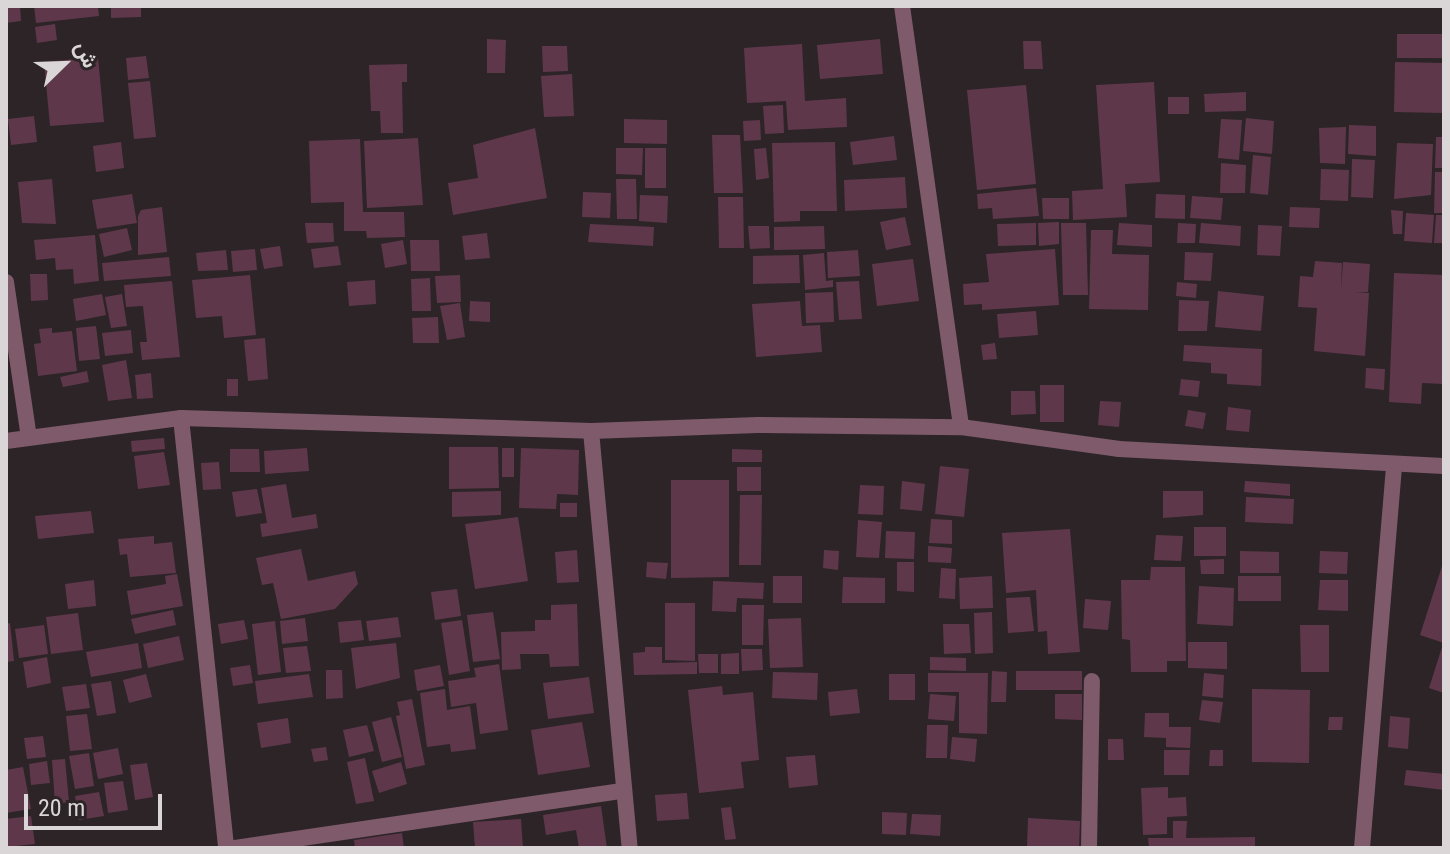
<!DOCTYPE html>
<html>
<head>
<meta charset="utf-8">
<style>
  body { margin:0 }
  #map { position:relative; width:1450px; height:854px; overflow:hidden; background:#2c2427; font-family:"Roboto Condensed",Vazirmatn,sans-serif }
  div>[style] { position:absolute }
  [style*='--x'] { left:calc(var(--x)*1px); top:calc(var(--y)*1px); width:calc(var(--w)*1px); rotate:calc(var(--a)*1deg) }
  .building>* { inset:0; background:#5e384a }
  .street>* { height:16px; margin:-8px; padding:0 8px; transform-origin:8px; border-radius:8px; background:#7f5a6b }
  span { translate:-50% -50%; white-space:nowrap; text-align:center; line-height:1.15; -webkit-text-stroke:7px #2c2427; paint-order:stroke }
  .frame { position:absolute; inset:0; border:8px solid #dad5d7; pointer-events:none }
  .north { position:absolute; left:24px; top:24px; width:80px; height:80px; -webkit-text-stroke:6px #2c2427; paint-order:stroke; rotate:67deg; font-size:22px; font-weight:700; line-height:32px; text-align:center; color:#dad5d7 }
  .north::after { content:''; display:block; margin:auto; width:28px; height:36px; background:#dad5d7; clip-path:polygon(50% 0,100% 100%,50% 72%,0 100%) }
  .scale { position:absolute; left:24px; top:794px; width:138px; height:36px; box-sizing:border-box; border:4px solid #dad5d7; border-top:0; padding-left:10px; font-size:24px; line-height:28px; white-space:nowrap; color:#dad5d7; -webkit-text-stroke:6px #2c2427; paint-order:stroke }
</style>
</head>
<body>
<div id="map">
  <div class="building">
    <i style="clip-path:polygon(6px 6px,20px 6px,21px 21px,6px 23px)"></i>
    <i style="clip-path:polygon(34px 6px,98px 6px,99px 16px,36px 23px)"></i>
    <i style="clip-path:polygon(111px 6px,141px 6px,141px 17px,111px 18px)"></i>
    <i style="clip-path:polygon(55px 24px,57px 40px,37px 43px,35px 27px)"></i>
    <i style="clip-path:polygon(1397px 34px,1444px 34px,1444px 58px,1397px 58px)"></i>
    <i style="clip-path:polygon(487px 39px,506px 40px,505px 73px,487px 73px)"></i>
    <i style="clip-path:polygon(880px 39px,883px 74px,820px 79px,817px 45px)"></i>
    <i style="clip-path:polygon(1023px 41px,1041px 41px,1043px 69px,1024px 69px)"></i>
    <i style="clip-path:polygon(802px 44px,805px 101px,846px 98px,847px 127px,788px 130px,786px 101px,747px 103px,744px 48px)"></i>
    <i style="clip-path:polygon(542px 46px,567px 46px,568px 71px,543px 72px)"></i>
    <i style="clip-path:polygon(146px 56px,149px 78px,128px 80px,126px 58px)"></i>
    <i style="clip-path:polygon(98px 57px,104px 122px,50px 126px,44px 62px)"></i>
    <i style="clip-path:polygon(1395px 62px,1444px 63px,1444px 113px,1394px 112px)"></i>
    <i style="clip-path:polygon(407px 64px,407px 82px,402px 82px,403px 133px,381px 133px,380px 111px,371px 111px,369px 65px)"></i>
    <i style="clip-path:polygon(572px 74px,574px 116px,544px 117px,541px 76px)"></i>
    <i style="clip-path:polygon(150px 81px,156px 137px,134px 139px,128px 83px)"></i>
    <i style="clip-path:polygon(1154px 82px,1160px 182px,1125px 184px,1127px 217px,1073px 220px,1072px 191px,1103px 189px,1096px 85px)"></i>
    <i style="clip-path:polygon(1026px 85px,1036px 184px,977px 190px,967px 90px)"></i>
    <i style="clip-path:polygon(1246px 92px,1246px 111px,1205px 112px,1204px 94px)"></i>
    <i style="clip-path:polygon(1168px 97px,1189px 97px,1189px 114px,1168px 114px)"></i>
    <i style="clip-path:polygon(783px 105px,784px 133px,765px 134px,763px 106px)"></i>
    <i style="clip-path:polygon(34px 116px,37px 142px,11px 145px,8px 119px)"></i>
    <i style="clip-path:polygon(1246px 118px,1274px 121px,1272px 154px,1243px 151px)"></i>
    <i style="clip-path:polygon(624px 119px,667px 120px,667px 144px,624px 143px)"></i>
    <i style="clip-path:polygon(1221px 119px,1242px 120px,1239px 160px,1218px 158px)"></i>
    <i style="clip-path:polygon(760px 120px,761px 140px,744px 141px,743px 121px)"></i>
    <i style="clip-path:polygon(1349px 125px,1376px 126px,1376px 156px,1348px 154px)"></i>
    <i style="clip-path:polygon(1346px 127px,1345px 164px,1320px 163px,1319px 128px)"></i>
    <i style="clip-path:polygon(535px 128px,547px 198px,453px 215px,448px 183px,478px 178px,473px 145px)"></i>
    <i style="clip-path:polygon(712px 135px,740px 135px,743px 193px,714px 193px)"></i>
    <i style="clip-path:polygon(894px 136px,897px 160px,853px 165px,850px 142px)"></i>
    <i style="clip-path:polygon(1436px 137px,1444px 137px,1444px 168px,1435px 168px)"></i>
    <i style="clip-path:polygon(418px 138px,423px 205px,367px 208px,364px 141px)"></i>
    <i style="clip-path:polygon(360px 139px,363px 212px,404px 212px,405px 237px,367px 238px,366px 231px,344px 231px,344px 202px,311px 203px,309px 141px)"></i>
    <i style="clip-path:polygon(121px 142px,124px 168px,96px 172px,93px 146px)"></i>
    <i style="clip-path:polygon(835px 142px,837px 211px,800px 211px,800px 221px,774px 222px,772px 143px)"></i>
    <i style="clip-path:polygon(1397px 143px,1433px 144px,1431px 195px,1394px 199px)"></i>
    <i style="clip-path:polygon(616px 148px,643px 148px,642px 175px,616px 174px)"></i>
    <i style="clip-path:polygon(645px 148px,666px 148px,666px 188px,645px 188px)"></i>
    <i style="clip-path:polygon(766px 148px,769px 178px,756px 180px,754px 149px)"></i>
    <i style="clip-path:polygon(1253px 155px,1271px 157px,1268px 195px,1250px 193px)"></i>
    <i style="clip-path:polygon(1352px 159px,1375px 160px,1373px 198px,1351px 197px)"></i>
    <i style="clip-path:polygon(1221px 163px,1246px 165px,1245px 193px,1220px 193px)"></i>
    <i style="clip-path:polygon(1321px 169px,1349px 170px,1348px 201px,1320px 200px)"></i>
    <i style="clip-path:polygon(1435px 172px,1444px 172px,1444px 213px,1434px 213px)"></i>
    <i style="clip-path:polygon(905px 177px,907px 208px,845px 211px,844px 180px)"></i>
    <i style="clip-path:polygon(52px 179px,56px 224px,22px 223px,18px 182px)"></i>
    <i style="clip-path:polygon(616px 179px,636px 179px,637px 219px,617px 219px)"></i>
    <i style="clip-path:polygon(1036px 188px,1039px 216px,993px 219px,992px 208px,978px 209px,977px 194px)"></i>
    <i style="clip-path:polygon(583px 192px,611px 193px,610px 218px,582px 217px)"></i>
    <i style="clip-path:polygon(132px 194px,137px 223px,97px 229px,92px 200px)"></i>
    <i style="clip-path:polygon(1156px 194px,1185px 195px,1185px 219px,1155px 218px)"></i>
    <i style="clip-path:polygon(640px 195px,668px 196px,667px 223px,639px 221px)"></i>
    <i style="clip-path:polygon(1192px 196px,1223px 198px,1221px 220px,1190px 218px)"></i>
    <i style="clip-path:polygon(718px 197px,743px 197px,744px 248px,719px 248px)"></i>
    <i style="clip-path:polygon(1042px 198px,1069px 198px,1069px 219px,1043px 219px)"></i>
    <i style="clip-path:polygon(162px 207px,167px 252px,138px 255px,138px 216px,141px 210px)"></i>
    <i style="clip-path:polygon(1290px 207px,1320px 208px,1319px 228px,1289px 227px)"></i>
    <i style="clip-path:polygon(1391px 210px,1403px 211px,1402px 234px,1393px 234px)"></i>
    <i style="clip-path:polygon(1406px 213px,1434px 215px,1432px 243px,1404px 241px)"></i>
    <i style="clip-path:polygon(1436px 215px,1444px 215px,1444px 243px,1434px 243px)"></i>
    <i style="clip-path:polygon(905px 217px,911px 245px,886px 250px,880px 222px)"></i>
    <i style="clip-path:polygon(1059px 222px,1059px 244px,1039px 246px,1038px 223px)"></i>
    <i style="clip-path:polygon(305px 223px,333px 223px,334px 242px,307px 243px)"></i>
    <i style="clip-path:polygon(1036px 223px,1036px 245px,998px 246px,997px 224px)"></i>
    <i style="clip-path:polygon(1061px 223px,1086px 223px,1088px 295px,1063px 295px)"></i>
    <i style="clip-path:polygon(1119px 223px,1152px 225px,1152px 247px,1117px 245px)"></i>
    <i style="clip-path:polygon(1178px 223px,1196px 224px,1195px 243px,1177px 243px)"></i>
    <i style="clip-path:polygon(1201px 223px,1241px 226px,1240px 246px,1199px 243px)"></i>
    <i style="clip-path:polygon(590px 224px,654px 227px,653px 246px,588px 242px)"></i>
    <i style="clip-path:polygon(1258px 225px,1282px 226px,1280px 256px,1257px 255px)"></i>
    <i style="clip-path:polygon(748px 226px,769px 226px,770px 248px,750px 249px)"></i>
    <i style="clip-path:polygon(824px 226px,825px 249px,774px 250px,774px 227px)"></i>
    <i style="clip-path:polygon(127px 228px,132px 250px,104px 257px,99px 234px)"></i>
    <i style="clip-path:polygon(1091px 230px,1113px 230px,1112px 254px,1149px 255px,1148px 310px,1089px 309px)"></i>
    <i style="clip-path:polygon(487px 233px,490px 258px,465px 260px,462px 236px)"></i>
    <i style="clip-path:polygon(95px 235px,99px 281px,74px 284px,73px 269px,56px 270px,55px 258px,36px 260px,34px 240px)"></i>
    <i style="clip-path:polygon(403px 240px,407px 264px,385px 268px,381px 244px)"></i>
    <i style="clip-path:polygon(410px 240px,439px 240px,440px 271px,411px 271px)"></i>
    <i style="clip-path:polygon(280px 246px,283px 266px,264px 269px,260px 249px)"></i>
    <i style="clip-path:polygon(338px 246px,341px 265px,314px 268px,311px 249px)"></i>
    <i style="clip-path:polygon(255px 249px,257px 270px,233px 272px,231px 251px)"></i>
    <i style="clip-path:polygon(1055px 249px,1059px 305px,982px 310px,982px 304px,964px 305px,963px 284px,989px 282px,986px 254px)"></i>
    <i style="clip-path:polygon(226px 250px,228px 270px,198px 271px,196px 253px)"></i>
    <i style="clip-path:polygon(858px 250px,860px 276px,828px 278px,827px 252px)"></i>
    <i style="clip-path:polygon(1185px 252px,1213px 253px,1211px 281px,1184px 280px)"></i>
    <i style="clip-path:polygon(824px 253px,826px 281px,833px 280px,833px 287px,805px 290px,803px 255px)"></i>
    <i style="clip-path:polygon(799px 255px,800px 283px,753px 284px,753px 256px)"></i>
    <i style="clip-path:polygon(169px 257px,171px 276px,104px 281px,102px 263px)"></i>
    <i style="clip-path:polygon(913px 259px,919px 301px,877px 306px,872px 264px)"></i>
    <i style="clip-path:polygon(1315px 261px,1342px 263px,1341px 291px,1343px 262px,1370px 264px,1368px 292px,1355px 292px,1369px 293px,1365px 356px,1314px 351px,1317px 308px,1298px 307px,1300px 276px,1313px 277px)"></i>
    <i style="clip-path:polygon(1394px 273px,1444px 275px,1444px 384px,1422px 383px,1421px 404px,1389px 402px)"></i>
    <i style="clip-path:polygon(30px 274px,47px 274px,48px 300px,31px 301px)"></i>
    <i style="clip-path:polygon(250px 275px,256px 335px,224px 338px,222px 316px,196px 318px,192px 280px)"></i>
    <i style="clip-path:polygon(460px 275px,461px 302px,437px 303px,435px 276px)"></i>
    <i style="clip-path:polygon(430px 278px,431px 311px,412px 311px,411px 279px)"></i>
    <i style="clip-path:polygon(375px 280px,376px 304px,349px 306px,347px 282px)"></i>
    <i style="clip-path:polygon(172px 281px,180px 357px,142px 360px,140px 342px,147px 342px,143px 306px,126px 307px,124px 285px)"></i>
    <i style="clip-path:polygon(859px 281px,862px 319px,839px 320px,836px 282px)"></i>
    <i style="clip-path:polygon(1177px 282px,1197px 284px,1196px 298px,1176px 296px)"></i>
    <i style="clip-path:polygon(1218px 291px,1264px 296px,1261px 331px,1215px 327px)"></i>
    <i style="clip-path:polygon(833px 292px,834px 322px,806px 323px,805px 293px)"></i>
    <i style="clip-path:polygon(102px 294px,106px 315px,76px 321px,73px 299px)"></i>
    <i style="clip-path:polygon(122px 294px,127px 326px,111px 328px,105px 297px)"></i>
    <i style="clip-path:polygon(1179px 300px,1209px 301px,1207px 331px,1178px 331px)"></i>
    <i style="clip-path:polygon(470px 301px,490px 302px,490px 322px,469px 321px)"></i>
    <i style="clip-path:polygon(800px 301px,802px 326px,820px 325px,822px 352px,756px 357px,752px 304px)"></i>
    <i style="clip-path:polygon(460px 303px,465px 337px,447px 340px,440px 306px)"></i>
    <i style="clip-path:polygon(1036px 311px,1038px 335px,999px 338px,997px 314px)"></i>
    <i style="clip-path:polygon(438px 317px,439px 343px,413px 343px,412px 318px)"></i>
    <i style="clip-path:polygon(96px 326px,100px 359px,79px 361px,76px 328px)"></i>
    <i style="clip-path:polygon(52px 328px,52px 333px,72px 331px,77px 371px,38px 376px,34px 344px,41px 343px,39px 329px)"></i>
    <i style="clip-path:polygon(131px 330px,133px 353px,105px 356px,102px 333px)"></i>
    <i style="clip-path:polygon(265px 338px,268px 379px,248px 381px,244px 340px)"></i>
    <i style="clip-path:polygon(995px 343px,997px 359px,983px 360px,981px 345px)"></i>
    <i style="clip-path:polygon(1184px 345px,1262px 349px,1261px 386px,1227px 384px,1227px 374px,1211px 373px,1211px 363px,1183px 361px)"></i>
    <i style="clip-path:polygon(126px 360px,132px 398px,108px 401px,102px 365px)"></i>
    <i style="clip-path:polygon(1366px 368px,1385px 369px,1384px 390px,1365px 388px)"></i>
    <i style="clip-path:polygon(87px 371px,89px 382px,63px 387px,60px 377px)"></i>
    <i style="clip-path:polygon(151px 373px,153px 398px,137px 399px,135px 375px)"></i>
    <i style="clip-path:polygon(227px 379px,238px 379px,238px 396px,227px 396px)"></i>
    <i style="clip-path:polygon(1181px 379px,1200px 381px,1198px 397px,1179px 395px)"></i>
    <i style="clip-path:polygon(1040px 385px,1064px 385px,1064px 422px,1040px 422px)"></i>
    <i style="clip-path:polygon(1011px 391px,1035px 391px,1036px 414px,1011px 415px)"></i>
    <i style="clip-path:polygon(1100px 401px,1121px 402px,1119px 427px,1098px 425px)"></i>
    <i style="clip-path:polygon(1228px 407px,1251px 410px,1249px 432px,1226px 430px)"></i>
    <i style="clip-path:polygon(1188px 410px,1206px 413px,1203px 429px,1185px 426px)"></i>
    <i style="clip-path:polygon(164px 438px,165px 449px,132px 452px,131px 441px)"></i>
    <i style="clip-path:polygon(449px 447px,498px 447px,499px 488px,449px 489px)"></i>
    <i style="clip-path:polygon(307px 448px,309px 471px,265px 474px,264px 451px)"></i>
    <i style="clip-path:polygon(502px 448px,514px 448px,514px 477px,502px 477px)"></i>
    <i style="clip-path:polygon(521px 448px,579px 450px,578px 495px,557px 494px,556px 509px,519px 508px)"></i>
    <i style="clip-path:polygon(230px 449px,259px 449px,260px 472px,230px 472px)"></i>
    <i style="clip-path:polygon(732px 449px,762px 450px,762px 462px,732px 462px)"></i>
    <i style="clip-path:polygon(164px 452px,170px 485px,138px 489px,134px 456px)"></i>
    <i style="clip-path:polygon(219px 462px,221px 489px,203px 490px,201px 463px)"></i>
    <i style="clip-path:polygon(940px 466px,969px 469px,964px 517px,935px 514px)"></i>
    <i style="clip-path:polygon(737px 467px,761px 467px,761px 491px,737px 491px)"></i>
    <i style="clip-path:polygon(671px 480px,729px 480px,729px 577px,671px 578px)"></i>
    <i style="clip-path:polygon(902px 481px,925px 484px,922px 511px,900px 509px)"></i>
    <i style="clip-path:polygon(1245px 481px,1290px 484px,1290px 496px,1244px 492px)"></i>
    <i style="clip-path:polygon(286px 484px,292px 518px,316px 514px,318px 528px,262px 537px,260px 524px,267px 523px,261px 488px)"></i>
    <i style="clip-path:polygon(860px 485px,884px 486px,883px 515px,858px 514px)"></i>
    <i style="clip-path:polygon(257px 489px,262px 513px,236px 517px,232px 492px)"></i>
    <i style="clip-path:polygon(501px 491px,501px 515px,452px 517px,452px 492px)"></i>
    <i style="clip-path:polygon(1163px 491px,1203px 491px,1203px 515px,1163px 518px)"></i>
    <i style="clip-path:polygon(740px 495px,762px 495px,761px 565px,739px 565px)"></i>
    <i style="clip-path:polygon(1246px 497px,1294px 499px,1293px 524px,1245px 522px)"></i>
    <i style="clip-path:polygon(560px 503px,577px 503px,577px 517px,560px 517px)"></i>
    <i style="clip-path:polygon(91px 511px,94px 533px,38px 539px,35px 516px)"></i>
    <i style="clip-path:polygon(518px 517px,528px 581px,475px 589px,465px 524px)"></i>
    <i style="clip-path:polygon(931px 519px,952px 520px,952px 544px,929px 543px)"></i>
    <i style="clip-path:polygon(858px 520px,882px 522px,879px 558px,856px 557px)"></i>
    <i style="clip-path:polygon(1194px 527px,1226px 527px,1226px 556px,1194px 556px)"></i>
    <i style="clip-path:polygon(1070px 529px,1080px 652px,1048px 654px,1047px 631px,1038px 632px,1036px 590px,1006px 593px,1002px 533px)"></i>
    <i style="clip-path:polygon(886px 531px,915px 532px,914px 559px,885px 558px)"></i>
    <i style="clip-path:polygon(1156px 535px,1183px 536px,1181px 561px,1154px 560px)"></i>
    <i style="clip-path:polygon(154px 536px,154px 544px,172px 542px,176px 573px,130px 577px,127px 554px,120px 555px,118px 539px)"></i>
    <i style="clip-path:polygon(928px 546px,952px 548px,951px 563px,928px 562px)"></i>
    <i style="clip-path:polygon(301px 549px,308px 581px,355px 571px,358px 584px,335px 609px,281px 619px,273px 583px,262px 585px,256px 558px)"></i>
    <i style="clip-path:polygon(577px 550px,579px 582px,557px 583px,555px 552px)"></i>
    <i style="clip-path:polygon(824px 550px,839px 551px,838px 570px,823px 568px)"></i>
    <i style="clip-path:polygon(1240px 551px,1279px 552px,1279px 573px,1240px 573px)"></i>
    <i style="clip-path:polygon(1320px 551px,1348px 552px,1347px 574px,1319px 573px)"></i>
    <i style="clip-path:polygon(1224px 559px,1224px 574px,1201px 574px,1200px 560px)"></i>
    <i style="clip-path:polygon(647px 562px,668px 563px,666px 579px,646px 577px)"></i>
    <i style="clip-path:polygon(897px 562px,914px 562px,914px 592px,897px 591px)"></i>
    <i style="clip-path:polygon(1443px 563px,1444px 563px,1444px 643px,1420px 635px)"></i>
    <i style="clip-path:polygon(1151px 567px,1185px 567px,1186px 661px,1167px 661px,1167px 672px,1131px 672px,1130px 640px,1122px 639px,1121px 580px,1150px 580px)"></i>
    <i style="clip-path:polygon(941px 568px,956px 569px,955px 599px,939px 598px)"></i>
    <i style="clip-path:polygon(177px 574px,183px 606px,131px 615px,127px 591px,166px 584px,165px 576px)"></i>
    <i style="clip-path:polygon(773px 576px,802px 576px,802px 603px,773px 603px)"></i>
    <i style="clip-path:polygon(992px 576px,993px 608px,960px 609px,959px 578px)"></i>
    <i style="clip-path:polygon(1238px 576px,1281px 576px,1281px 601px,1238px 601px)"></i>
    <i style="clip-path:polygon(843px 577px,885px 578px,885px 603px,842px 603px)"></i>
    <i style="clip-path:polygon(94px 580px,96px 606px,68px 609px,65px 584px)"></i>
    <i style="clip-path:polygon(1320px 580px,1348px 580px,1348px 611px,1318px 610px)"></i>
    <i style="clip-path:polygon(713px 581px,764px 583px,763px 599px,737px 598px,736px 612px,712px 611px)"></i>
    <i style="clip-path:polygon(1199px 586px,1234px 588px,1233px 626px,1197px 624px)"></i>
    <i style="clip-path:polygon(457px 589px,461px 616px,435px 620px,431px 592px)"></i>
    <i style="clip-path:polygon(1030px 597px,1034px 631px,1008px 633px,1006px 598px)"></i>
    <i style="clip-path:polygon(1085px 599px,1111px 601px,1108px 630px,1083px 628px)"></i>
    <i style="clip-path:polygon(665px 603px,695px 603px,695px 661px,665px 660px)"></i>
    <i style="clip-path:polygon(577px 604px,579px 666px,550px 667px,549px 654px,520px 654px,521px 669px,502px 670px,501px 632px,535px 631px,535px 620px,551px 620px,551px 605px)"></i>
    <i style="clip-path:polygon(742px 605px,764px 605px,763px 645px,742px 645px)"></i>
    <i style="clip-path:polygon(173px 610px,176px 625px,135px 634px,131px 619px)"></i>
    <i style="clip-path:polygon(493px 612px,500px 659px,473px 662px,467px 615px)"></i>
    <i style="clip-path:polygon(992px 612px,993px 653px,975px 654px,974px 613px)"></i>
    <i style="clip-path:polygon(78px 613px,83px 650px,51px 654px,46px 617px)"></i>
    <i style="clip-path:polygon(398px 617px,401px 637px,369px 641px,366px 621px)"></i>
    <i style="clip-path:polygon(305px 618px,308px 641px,282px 644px,280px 621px)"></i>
    <i style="clip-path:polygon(801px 618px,803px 667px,770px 668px,768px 619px)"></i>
    <i style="clip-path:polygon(244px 620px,248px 639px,221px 644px,218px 624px)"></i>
    <i style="clip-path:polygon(361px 620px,364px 640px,340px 643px,338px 622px)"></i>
    <i style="clip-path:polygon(462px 620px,470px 671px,449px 675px,441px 623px)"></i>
    <i style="clip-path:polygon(275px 621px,281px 672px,258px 675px,252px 624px)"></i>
    <i style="clip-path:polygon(10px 623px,14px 661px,6px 662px,6px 624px)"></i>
    <i style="clip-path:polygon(943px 624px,969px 624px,971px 653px,944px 654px)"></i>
    <i style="clip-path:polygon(44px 625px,48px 654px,19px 658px,15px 629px)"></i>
    <i style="clip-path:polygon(1300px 625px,1329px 625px,1329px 672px,1301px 672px)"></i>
    <i style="clip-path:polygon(179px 636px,184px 660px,148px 668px,143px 644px)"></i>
    <i style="clip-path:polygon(1188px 642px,1227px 642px,1227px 669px,1188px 668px)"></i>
    <i style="clip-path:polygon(138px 643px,142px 668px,91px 677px,86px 652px)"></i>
    <i style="clip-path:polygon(396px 643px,400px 678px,356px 689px,351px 648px)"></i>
    <i style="clip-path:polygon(1443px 644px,1444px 644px,1444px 693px,1429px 688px)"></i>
    <i style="clip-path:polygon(307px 646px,311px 671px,286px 673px,283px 648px)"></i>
    <i style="clip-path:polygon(645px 647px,662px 647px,662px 663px,697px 662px,697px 674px,634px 675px,633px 653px,645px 652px)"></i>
    <i style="clip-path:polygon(741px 649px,762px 649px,763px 670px,742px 671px)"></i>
    <i style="clip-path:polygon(739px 653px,739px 674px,721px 674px,721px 654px)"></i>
    <i style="clip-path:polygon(698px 654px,718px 654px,718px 673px,699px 673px)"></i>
    <i style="clip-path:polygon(47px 657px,51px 683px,27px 688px,23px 662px)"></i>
    <i style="clip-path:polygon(930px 657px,966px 658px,966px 671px,930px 670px)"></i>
    <i style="clip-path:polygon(499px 664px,508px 730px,480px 734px,476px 703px,451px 707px,448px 681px,476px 677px,474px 668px)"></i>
    <i style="clip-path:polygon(250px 665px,253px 683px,233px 686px,230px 668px)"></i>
    <i style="clip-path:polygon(440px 665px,444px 686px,417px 691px,414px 670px)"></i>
    <i style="clip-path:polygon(326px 670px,342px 670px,343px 698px,326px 699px)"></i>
    <i style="clip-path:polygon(992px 671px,1007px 672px,1006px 702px,991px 702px)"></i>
    <i style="clip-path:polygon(1016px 671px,1082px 671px,1082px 690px,1016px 690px)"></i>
    <i style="clip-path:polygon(773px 672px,818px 673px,817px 700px,772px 698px)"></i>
    <i style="clip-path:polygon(928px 673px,988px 673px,987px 734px,959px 733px,959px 692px,928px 692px)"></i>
    <i style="clip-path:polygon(1204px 673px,1224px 675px,1223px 698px,1202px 696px)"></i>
    <i style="clip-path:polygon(146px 674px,152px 697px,129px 703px,123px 680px)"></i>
    <i style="clip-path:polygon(309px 674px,313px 697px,258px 704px,255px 681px)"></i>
    <i style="clip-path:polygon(889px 674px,915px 674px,915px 700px,889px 700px)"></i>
    <i style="clip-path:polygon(589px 677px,594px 713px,548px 719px,543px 683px)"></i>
    <i style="clip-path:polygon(111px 681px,116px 713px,97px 716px,91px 684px)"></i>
    <i style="clip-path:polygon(86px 684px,90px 708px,66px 711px,62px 687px)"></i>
    <i style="clip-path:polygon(722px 686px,723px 695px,753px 692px,759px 760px,741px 762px,744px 788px,699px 793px,688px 690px)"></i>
    <i style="clip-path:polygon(445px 689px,447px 710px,470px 706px,476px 749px,451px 752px,450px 744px,427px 747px,420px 693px)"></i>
    <i style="clip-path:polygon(857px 689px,860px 713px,830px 716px,828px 692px)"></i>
    <i style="clip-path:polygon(1252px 689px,1310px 690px,1309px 763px,1252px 762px)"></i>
    <i style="clip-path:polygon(930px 694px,956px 696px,954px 721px,928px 719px)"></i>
    <i style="clip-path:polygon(1055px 694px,1082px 694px,1082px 720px,1055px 719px)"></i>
    <i style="clip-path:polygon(412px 699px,425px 765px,406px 769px,396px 716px,400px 715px,397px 702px)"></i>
    <i style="clip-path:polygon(1202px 700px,1223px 702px,1220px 723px,1199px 720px)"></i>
    <i style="clip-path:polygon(1145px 713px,1169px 713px,1169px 727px,1191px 727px,1190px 748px,1166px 747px,1166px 738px,1144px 737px)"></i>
    <i style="clip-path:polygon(87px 714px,92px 749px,70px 751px,66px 716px)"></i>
    <i style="clip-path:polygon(1390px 716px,1410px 718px,1408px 749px,1388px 747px)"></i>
    <i style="clip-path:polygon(391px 717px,402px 757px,382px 762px,372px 722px)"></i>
    <i style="clip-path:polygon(1329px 717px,1343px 717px,1342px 730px,1328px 730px)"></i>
    <i style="clip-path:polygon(288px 718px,291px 743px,261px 748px,257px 723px)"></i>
    <i style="clip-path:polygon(582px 722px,590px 767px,538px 775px,531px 730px)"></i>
    <i style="clip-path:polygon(367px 725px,374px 751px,349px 757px,343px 730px)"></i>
    <i style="clip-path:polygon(927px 725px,948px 725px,947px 758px,926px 758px)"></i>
    <i style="clip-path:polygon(43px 736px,46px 757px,27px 759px,24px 738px)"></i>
    <i style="clip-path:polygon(952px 737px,977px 739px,975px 762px,950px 759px)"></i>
    <i style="clip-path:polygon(1108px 739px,1123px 739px,1124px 760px,1108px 760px)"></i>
    <i style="clip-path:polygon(326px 747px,328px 760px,314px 762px,311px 749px)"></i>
    <i style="clip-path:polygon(118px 748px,123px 774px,98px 779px,93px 753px)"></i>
    <i style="clip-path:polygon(1164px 750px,1190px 750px,1189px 775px,1164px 775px)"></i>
    <i style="clip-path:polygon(1210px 750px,1223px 750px,1223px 766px,1209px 766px)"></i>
    <i style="clip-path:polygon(89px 753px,94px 786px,75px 789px,69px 756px)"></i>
    <i style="clip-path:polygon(815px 755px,818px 785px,789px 788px,786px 757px)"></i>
    <i style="clip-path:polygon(365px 758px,374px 801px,356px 804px,347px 762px)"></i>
    <i style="clip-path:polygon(65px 759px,69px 802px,55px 804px,52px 760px)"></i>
    <i style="clip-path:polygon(47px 761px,50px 783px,31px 785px,29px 764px)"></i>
    <i style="clip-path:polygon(401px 762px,407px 784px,379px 793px,372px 771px)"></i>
    <i style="clip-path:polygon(147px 763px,153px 797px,135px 800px,130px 765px)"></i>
    <i style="clip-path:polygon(23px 767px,31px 809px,6px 813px,6px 770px)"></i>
    <i style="clip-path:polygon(1406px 770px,1444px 774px,1444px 790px,1404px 785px)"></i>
    <i style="clip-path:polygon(123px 781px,128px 810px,108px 813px,104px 783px)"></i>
    <i style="clip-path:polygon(1168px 787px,1168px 798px,1186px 797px,1187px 816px,1167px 817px,1167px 834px,1143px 835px,1141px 788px)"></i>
    <i style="clip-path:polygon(99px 792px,104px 816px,79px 820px,75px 796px)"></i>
    <i style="clip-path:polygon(687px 793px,689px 819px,657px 821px,655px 795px)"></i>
    <i style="clip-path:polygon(601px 806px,607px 848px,579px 848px,576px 830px,546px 835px,543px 815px)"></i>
    <i style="clip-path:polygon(731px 807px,736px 839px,725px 840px,721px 808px)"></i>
    <i style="clip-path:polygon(882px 812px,907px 813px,906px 835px,882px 834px)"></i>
    <i style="clip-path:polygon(912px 814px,941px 815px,940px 836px,910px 834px)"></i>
    <i style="clip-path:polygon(31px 816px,35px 844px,7px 847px,6px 819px)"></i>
    <i style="clip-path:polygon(1028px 818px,1080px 821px,1079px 848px,1027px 848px)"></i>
    <i style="clip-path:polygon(521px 819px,523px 848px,475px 848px,473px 822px)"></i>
    <i style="clip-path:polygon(1173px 821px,1187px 821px,1186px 838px,1255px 837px,1255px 848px,1149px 848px,1148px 838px,1173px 838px)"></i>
    <i style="clip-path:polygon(402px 833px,404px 848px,355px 848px,354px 840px)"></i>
  </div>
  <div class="street">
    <i style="--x:902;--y:6;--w:425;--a:82"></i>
    <i style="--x:6;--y:282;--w:157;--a:81.6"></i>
    <i style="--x:181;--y:418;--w:432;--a:84"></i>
    <i style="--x:591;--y:431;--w:419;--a:84.7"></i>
    <i style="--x:6;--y:441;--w:177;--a:-7.5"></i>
    <i style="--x:181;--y:418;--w:410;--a:1.8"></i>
    <i style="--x:591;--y:431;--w:167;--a:-2.1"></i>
    <i style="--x:758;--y:425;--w:203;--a:0.6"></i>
    <i style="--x:961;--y:427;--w:160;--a:7.9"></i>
    <i style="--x:1119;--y:449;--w:325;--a:3"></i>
    <i style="--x:235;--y:848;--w:391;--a:-8.4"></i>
    <i style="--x:1089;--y:848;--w:167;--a:-89"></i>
    <i style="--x:1362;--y:848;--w:385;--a:-85.2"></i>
  </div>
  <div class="frame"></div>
  <div class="north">ش</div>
  <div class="scale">20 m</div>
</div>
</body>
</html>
